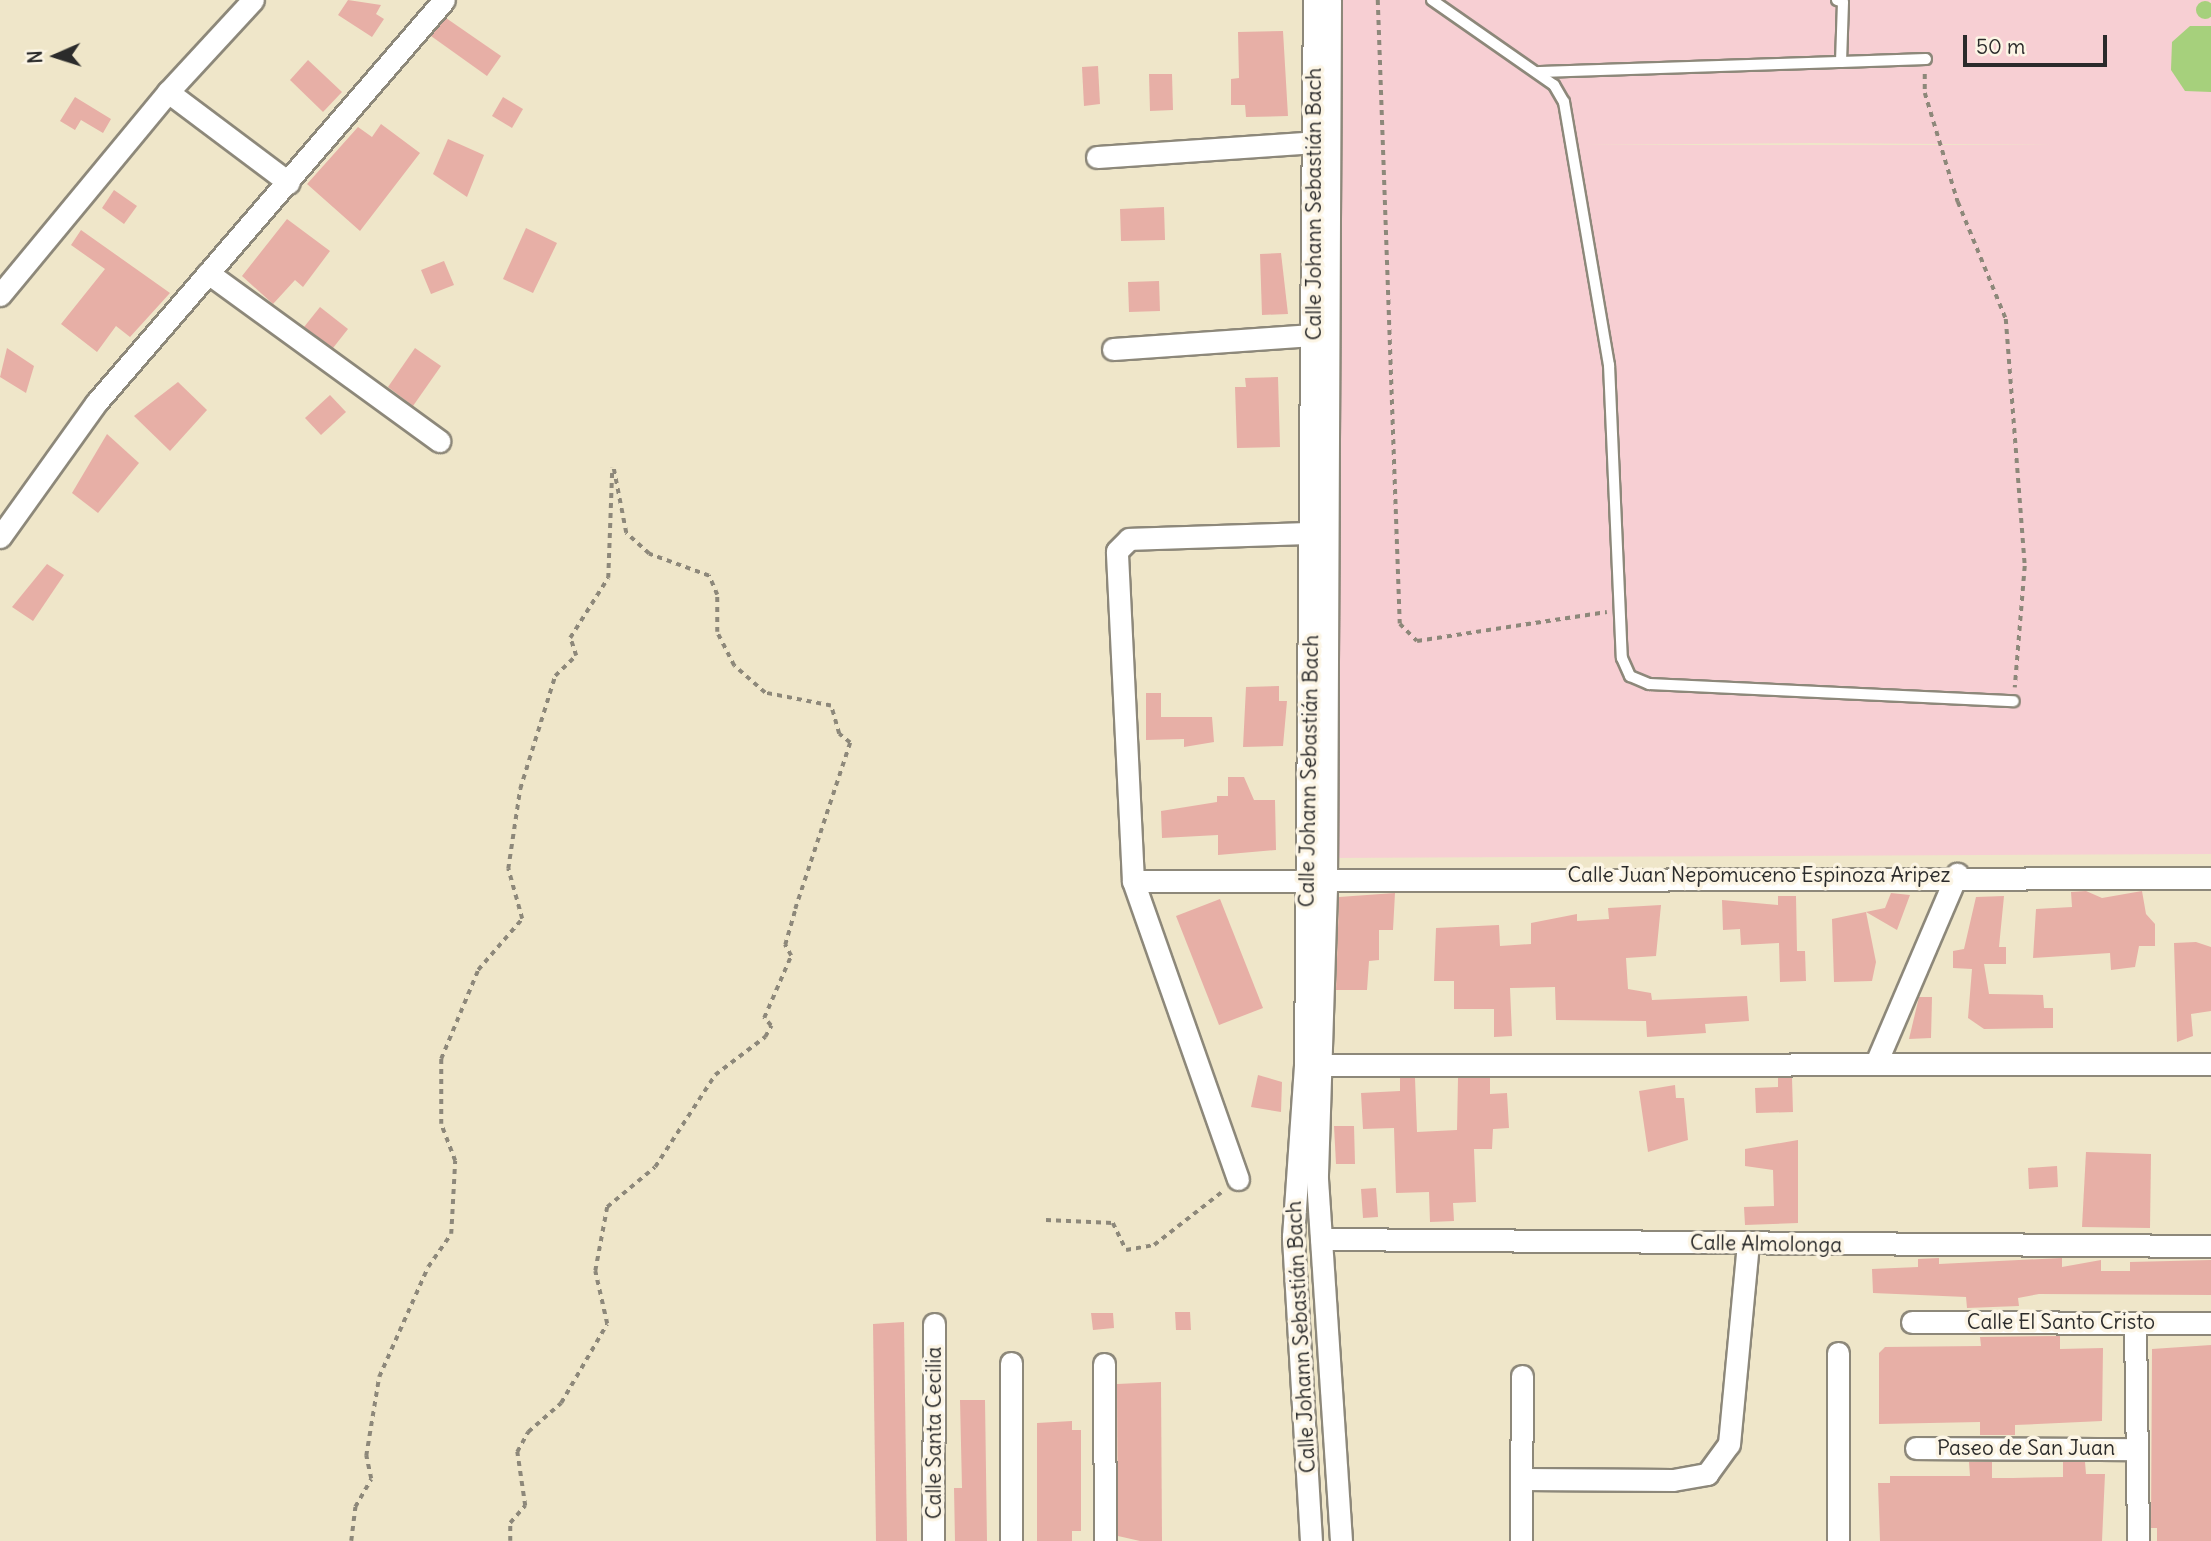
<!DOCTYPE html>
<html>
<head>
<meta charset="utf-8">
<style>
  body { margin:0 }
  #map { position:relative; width:2211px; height:1541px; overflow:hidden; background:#efe6c9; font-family:Delius,sans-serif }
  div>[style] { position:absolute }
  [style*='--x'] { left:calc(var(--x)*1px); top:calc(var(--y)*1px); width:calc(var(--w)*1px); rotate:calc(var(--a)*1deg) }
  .built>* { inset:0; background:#f7cfd3 }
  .green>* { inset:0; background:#a6d07c }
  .round { border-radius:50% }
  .building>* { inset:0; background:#e7afa6 }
  .path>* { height:3.5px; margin-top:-1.75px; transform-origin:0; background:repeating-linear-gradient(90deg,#8d887a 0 5px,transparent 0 10px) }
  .roads { filter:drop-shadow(2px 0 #8d887a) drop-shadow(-2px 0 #8d887a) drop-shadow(0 2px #8d887a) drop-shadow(0 -2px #8d887a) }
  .lane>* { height:10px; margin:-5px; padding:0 5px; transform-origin:5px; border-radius:5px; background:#fff }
  .street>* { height:21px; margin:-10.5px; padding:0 10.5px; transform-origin:10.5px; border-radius:10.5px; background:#fff }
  span { translate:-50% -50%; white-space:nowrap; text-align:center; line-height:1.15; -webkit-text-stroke:7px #fcf5e5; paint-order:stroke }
  .street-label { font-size:21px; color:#2b2b2b }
  .north { position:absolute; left:21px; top:21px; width:70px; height:70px; -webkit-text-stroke:5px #fcf5e5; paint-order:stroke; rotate:267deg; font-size:19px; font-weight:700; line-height:28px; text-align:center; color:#2b2b2b }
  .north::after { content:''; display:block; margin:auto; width:24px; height:32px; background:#2b2b2b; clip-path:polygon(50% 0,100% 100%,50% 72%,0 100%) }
  .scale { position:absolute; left:1963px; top:35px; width:144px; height:32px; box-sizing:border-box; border:4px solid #2b2b2b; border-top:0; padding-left:9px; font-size:21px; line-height:24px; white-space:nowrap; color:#2b2b2b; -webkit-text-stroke:5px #fcf5e5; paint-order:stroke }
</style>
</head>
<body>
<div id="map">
  <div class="built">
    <i style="clip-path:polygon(evenodd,1330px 0,2211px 0,2211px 854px,1326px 858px,1330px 0,1812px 143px,2053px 145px,2054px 145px,1583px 145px,1812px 143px)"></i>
  </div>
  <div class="green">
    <i class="round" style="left:2196px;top:1px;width:18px;height:18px"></i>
    <i style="clip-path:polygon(2190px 26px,2211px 26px,2211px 92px,2185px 91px,2171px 70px,2172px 42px)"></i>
  </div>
  <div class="building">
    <i style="clip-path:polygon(348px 0,381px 5px,376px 14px,384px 19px,372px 37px,338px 15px)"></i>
    <i style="clip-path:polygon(446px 18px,501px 56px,487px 76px,431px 36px)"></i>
    <i style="clip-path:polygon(1283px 31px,1288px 116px,1246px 117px,1245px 105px,1231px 105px,1231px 79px,1239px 78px,1238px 32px)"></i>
    <i style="clip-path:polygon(308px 60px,342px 92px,323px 112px,290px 80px)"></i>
    <i style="clip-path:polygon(1098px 66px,1100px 104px,1084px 106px,1082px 67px)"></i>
    <i style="clip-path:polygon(1149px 74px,1172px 74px,1173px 110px,1150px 111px)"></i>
    <i style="clip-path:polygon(75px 97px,111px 119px,103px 133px,81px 120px,75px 130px,60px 121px)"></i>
    <i style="clip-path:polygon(503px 97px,523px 109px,512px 128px,492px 116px)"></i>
    <i style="clip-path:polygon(381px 124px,420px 153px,360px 231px,307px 184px,358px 127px,372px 137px)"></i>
    <i style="clip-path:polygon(448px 139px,484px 155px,467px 197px,433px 174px)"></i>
    <i style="clip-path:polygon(114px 190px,137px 206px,124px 224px,102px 208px)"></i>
    <i style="clip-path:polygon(1164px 207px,1165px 240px,1121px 241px,1120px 209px)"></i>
    <i style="clip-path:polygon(287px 219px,330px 251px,303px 287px,295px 280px,273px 304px,242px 276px)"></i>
    <i style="clip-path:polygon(526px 228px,557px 243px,533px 293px,503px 279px)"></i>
    <i style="clip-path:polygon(81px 230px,170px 293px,130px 337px,116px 326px,97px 352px,61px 324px,105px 269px,71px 245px)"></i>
    <i style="clip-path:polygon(1281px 253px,1288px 314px,1262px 315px,1260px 254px)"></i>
    <i style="clip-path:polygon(444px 261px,454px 285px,431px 294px,421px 270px)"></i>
    <i style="clip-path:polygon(1159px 281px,1160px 311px,1129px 312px,1128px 282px)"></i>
    <i style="clip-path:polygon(320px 307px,348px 329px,333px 348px,304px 327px)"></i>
    <i style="clip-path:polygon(7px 348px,34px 366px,26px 393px,0 377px)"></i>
    <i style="clip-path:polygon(415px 348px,441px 366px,413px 406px,388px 387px)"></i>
    <i style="clip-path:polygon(1278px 377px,1280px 447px,1237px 448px,1235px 387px,1246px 387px,1245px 378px)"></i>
    <i style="clip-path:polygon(178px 382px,207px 410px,170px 451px,134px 416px)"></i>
    <i style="clip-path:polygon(330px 395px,346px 412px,321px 435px,305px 418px)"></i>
    <i style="clip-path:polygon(107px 434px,139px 463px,98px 513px,72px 493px)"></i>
    <i style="clip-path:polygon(47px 564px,64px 575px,33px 621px,12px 607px)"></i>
    <i style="clip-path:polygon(1279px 686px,1279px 701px,1287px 701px,1283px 746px,1243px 747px,1246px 687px)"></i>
    <i style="clip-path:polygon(1146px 693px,1161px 693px,1161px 717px,1212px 717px,1214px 742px,1184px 747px,1184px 739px,1146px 740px)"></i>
    <i style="clip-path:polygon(1228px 777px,1244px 777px,1254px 800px,1275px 800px,1276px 850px,1218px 855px,1218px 835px,1162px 838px,1161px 811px,1217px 802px,1217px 796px,1228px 796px)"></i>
    <i style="clip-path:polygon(2086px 891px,2102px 898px,2142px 891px,2146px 914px,2155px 924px,2155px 946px,2139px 946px,2135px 967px,2111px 970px,2110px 953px,2033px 958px,2036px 909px,2072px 907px,2071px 892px)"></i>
    <i style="clip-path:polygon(1395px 893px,1393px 930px,1379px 930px,1379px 960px,1369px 961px,1367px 990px,1336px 990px,1339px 897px)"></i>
    <i style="clip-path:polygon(1891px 893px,1910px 895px,1897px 930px,1866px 912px,1876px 962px,1872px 981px,1834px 982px,1832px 919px,1885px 908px)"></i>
    <i style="clip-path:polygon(1778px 896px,1796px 896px,1797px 951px,1805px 951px,1806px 981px,1780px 982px,1779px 943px,1741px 945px,1740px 929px,1723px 930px,1722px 900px,1778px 905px)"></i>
    <i style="clip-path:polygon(2004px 896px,1999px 947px,2006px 947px,2006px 964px,1984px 964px,1989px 994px,2043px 995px,2044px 1008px,2053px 1008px,2053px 1028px,1984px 1029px,1968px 1018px,1972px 969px,1953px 968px,1953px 951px,1964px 949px,1976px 897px)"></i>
    <i style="clip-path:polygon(1220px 899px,1263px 1008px,1219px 1025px,1176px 916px)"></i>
    <i style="clip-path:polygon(1661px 905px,1656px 956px,1626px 958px,1628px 989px,1651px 993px,1652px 1000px,1747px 996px,1749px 1021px,1705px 1024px,1706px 1033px,1647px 1037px,1646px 1021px,1556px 1020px,1555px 987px,1510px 988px,1512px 1036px,1494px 1037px,1494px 1009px,1454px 1009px,1454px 981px,1434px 981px,1436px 928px,1499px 925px,1500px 946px,1531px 944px,1531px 923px,1577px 914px,1577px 921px,1609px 919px,1608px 908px)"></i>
    <i style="clip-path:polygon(2196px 942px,2211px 947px,2211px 1011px,2191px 1014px,2193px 1036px,2177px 1042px,2174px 943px)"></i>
    <i style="clip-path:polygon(1919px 997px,1932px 997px,1931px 1038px,1909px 1039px)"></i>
    <i style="clip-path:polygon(1258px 1075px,1282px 1082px,1281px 1112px,1251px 1107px)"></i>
    <i style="clip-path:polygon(1400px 1078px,1415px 1078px,1417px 1132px,1457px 1130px,1458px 1078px,1490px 1078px,1490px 1094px,1507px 1093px,1509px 1128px,1493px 1129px,1492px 1149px,1474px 1149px,1476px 1202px,1453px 1203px,1454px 1221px,1430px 1222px,1429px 1192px,1396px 1193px,1394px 1128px,1363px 1129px,1361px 1093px,1400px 1091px)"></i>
    <i style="clip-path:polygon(1778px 1078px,1792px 1078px,1793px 1112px,1756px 1113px,1755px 1088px,1778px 1087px)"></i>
    <i style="clip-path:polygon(1675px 1085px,1676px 1098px,1684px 1098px,1688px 1140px,1648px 1152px,1639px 1091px)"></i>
    <i style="clip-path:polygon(1334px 1126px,1354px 1126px,1355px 1164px,1336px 1164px)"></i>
    <i style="clip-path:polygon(1798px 1140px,1798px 1223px,1745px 1225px,1744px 1207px,1774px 1206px,1773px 1170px,1745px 1166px,1745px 1149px)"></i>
    <i style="clip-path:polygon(2086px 1152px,2151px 1154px,2150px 1228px,2082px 1227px)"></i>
    <i style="clip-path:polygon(2057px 1166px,2058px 1187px,2029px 1189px,2028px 1168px)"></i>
    <i style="clip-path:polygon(1376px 1188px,1378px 1217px,1363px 1218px,1361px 1189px)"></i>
    <i style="clip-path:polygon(1939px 1258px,1939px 1264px,2062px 1258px,2062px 1267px,2101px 1260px,2101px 1271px,2130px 1271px,2130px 1262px,2211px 1260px,2211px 1295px,2039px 1294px,2018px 1298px,2019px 1306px,1967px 1308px,1966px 1297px,1873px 1293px,1872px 1269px,1918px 1267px,1918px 1259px)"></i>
    <i style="clip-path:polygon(1175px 1312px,1190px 1312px,1191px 1330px,1176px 1330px)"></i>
    <i style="clip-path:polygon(1091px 1313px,1113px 1313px,1114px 1328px,1093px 1330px)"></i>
    <i style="clip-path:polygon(904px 1322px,907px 1541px,876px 1541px,873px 1324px)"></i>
    <i style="clip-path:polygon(2060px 1336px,2060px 1349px,2103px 1348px,2102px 1421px,2015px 1425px,2015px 1435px,1980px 1435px,1980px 1422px,1879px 1424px,1879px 1353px,1885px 1347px,1981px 1346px,1980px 1337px)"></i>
    <i style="clip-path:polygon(2211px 1345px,2211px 1541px,2157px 1541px,2157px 1528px,2151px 1528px,2152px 1349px)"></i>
    <i style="clip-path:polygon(1161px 1382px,1162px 1541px,1140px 1541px,1118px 1536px,1117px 1384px)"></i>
    <i style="clip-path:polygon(960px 1400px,985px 1400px,987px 1541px,955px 1541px,954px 1488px,962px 1488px)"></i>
    <i style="clip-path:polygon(1072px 1421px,1072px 1430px,1081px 1430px,1081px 1531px,1072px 1531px,1072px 1541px,1037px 1541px,1037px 1423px)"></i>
    <i style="clip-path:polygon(1969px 1462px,1992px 1462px,1992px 1478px,2013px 1478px,2063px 1477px,2063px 1462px,2085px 1462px,2086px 1474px,2105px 1474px,2102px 1541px,1880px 1541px,1878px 1483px,1890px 1483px,1890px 1476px,1970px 1476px)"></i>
  </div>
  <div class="path">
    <i style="--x:1378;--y:0;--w:624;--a:87.98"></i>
    <i style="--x:1400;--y:624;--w:24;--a:45"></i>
    <i style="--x:1417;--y:641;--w:192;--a:-8.7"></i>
    <i style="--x:1925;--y:74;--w:19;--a:90"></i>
    <i style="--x:1925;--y:93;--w:114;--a:73.2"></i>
    <i style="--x:1958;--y:202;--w:126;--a:67.7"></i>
    <i style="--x:2006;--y:319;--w:248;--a:85.6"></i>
    <i style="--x:2025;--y:566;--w:122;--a:94.7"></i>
    <i style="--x:1046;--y:1220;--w:67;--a:2.6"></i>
    <i style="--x:1113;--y:1223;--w:30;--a:64"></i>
    <i style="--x:1126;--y:1250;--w:28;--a:-10"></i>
    <i style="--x:1154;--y:1245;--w:88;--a:-38"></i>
    <i style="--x:351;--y:1541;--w:34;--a:-83"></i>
    <i style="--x:355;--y:1507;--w:32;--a:-60"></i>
    <i style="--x:371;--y:1479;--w:24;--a:-102"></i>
    <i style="--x:366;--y:1456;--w:80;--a:-80.7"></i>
    <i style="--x:379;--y:1377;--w:120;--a:-66"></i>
    <i style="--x:428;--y:1267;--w:40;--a:-55.1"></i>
    <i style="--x:451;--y:1234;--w:73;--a:-86.9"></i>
    <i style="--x:455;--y:1161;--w:40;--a:-111"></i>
    <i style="--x:441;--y:1124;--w:65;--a:-90"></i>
    <i style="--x:441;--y:1059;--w:96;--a:-67.4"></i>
    <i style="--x:478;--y:970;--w:67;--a:-49.2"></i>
    <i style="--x:522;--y:919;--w:52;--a:-105.6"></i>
    <i style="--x:508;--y:869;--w:81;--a:-81.5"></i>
    <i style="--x:520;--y:789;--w:118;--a:-72.8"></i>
    <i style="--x:555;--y:676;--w:29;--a:-44"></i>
    <i style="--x:576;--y:656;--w:19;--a:-108"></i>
    <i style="--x:570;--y:638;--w:71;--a:-57.7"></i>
    <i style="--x:608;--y:578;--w:110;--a:-87.9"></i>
    <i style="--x:510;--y:1541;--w:18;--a:-90"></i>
    <i style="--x:510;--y:1523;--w:23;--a:-49"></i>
    <i style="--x:525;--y:1506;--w:55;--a:-98.4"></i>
    <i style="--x:517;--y:1452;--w:23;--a:-61"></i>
    <i style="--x:528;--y:1432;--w:44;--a:-41.3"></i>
    <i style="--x:561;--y:1403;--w:91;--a:-59.8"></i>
    <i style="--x:607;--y:1324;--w:54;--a:-102.8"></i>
    <i style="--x:595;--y:1271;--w:65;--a:-79.4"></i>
    <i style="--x:607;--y:1207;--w:62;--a:-39.8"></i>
    <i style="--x:655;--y:1167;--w:110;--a:-56.9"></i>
    <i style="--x:715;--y:1075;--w:63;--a:-37.2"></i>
    <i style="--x:765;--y:1037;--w:13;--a:-61"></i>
    <i style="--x:771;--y:1026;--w:11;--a:-131"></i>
    <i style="--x:764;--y:1018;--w:68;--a:-66.5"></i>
    <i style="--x:791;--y:956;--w:13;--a:-119"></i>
    <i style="--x:785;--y:945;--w:37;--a:-74"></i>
    <i style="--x:795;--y:909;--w:175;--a:-71.7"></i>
    <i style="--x:850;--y:743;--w:14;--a:-141"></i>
    <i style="--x:839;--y:734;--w:29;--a:-106"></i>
    <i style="--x:831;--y:706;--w:67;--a:-168.9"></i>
    <i style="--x:765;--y:693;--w:41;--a:-138.9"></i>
    <i style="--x:734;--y:666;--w:38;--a:-117"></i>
    <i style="--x:717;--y:632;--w:37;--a:-90"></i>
    <i style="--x:717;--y:595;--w:21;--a:-113"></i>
    <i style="--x:709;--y:576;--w:64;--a:-159.9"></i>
    <i style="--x:649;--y:554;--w:31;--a:-138"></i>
    <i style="--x:626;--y:533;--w:68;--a:-101"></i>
  </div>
  <div class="roads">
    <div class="lane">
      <i style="--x:1432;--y:0;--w:149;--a:34.9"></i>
      <i style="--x:1554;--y:85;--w:20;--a:60"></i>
      <i style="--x:1564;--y:102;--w:267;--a:80.3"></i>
      <i style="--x:1609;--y:365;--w:293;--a:87.5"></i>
      <i style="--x:1622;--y:658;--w:20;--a:66"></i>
      <i style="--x:1630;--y:676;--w:21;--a:23"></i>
      <i style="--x:1649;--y:684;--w:365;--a:2.7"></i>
      <i style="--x:1837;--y:0;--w:6;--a:18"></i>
      <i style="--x:1843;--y:2;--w:60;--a:91.9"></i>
      <i style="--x:1841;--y:62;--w:85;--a:-2"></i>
      <i style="--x:1538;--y:72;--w:303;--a:-1.9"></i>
    </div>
    <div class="street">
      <i style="--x:1330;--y:0;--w:888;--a:90.26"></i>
      <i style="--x:1326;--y:888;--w:291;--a:91.8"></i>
      <i style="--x:1317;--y:1179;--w:363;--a:86.2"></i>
      <i style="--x:168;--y:92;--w:151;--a:36.9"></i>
      <i style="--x:1097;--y:157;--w:219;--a:-3.9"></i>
      <i style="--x:208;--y:273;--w:286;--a:36"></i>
      <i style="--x:0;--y:295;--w:264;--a:-50.4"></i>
      <i style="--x:168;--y:92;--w:125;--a:-47.3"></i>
      <i style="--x:1113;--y:349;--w:200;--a:-4"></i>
      <i style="--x:0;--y:537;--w:165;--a:-54.4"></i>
      <i style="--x:96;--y:403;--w:532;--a:-49.19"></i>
      <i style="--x:1133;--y:881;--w:1078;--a:-0.16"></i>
      <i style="--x:1876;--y:1063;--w:206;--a:-66.8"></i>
      <i style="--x:1320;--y:1065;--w:891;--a:-0.06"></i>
      <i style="--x:1238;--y:1179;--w:316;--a:-109.4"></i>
      <i style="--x:1133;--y:881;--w:330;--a:-92.8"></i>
      <i style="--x:1117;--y:551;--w:17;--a:-45"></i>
      <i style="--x:1129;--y:539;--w:183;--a:-1.9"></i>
      <i style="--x:1321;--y:1239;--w:890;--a:0.45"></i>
      <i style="--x:1912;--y:1322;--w:299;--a:0.2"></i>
      <i style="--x:2135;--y:1323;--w:218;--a:89.2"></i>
      <i style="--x:1011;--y:1363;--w:178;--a:90"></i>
      <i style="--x:1104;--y:1364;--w:177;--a:89.7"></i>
      <i style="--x:1916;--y:1448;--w:219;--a:0.3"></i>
      <i style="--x:1522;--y:1479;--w:151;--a:0.4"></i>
      <i style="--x:1673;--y:1480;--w:35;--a:-10"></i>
      <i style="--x:1707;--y:1474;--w:37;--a:-54"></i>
      <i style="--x:1729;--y:1444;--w:201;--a:-84.6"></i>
      <i style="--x:933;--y:1541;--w:217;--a:-89.7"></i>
      <i style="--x:1311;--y:1541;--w:305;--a:-93.4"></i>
      <i style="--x:1293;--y:1237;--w:173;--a:-86"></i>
      <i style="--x:1305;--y:1064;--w:1064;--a:-89.52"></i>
      <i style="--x:1521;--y:1541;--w:165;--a:-89.7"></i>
      <i style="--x:1838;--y:1541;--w:188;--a:-90"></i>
    </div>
  </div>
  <div class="street-label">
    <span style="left:1314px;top:204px;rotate:-90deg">Calle Johann Sebastián Bach</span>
    <span style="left:1309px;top:771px;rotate:-89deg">Calle Johann Sebastián Bach</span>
    <span style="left:1759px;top:875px">Calle Juan Nepomuceno Espinoza Aripez</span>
    <span style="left:1766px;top:1244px;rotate:1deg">Calle Almolonga</span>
    <span style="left:2061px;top:1322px">Calle El Santo Cristo</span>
    <span style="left:1301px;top:1337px;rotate:-93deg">Calle Johann Sebastián Bach</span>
    <span style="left:934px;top:1433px;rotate:-90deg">Calle Santa Cecilia</span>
    <span style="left:2026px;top:1448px">Paseo de San Juan</span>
  </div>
  <div class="north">N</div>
  <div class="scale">50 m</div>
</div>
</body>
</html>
